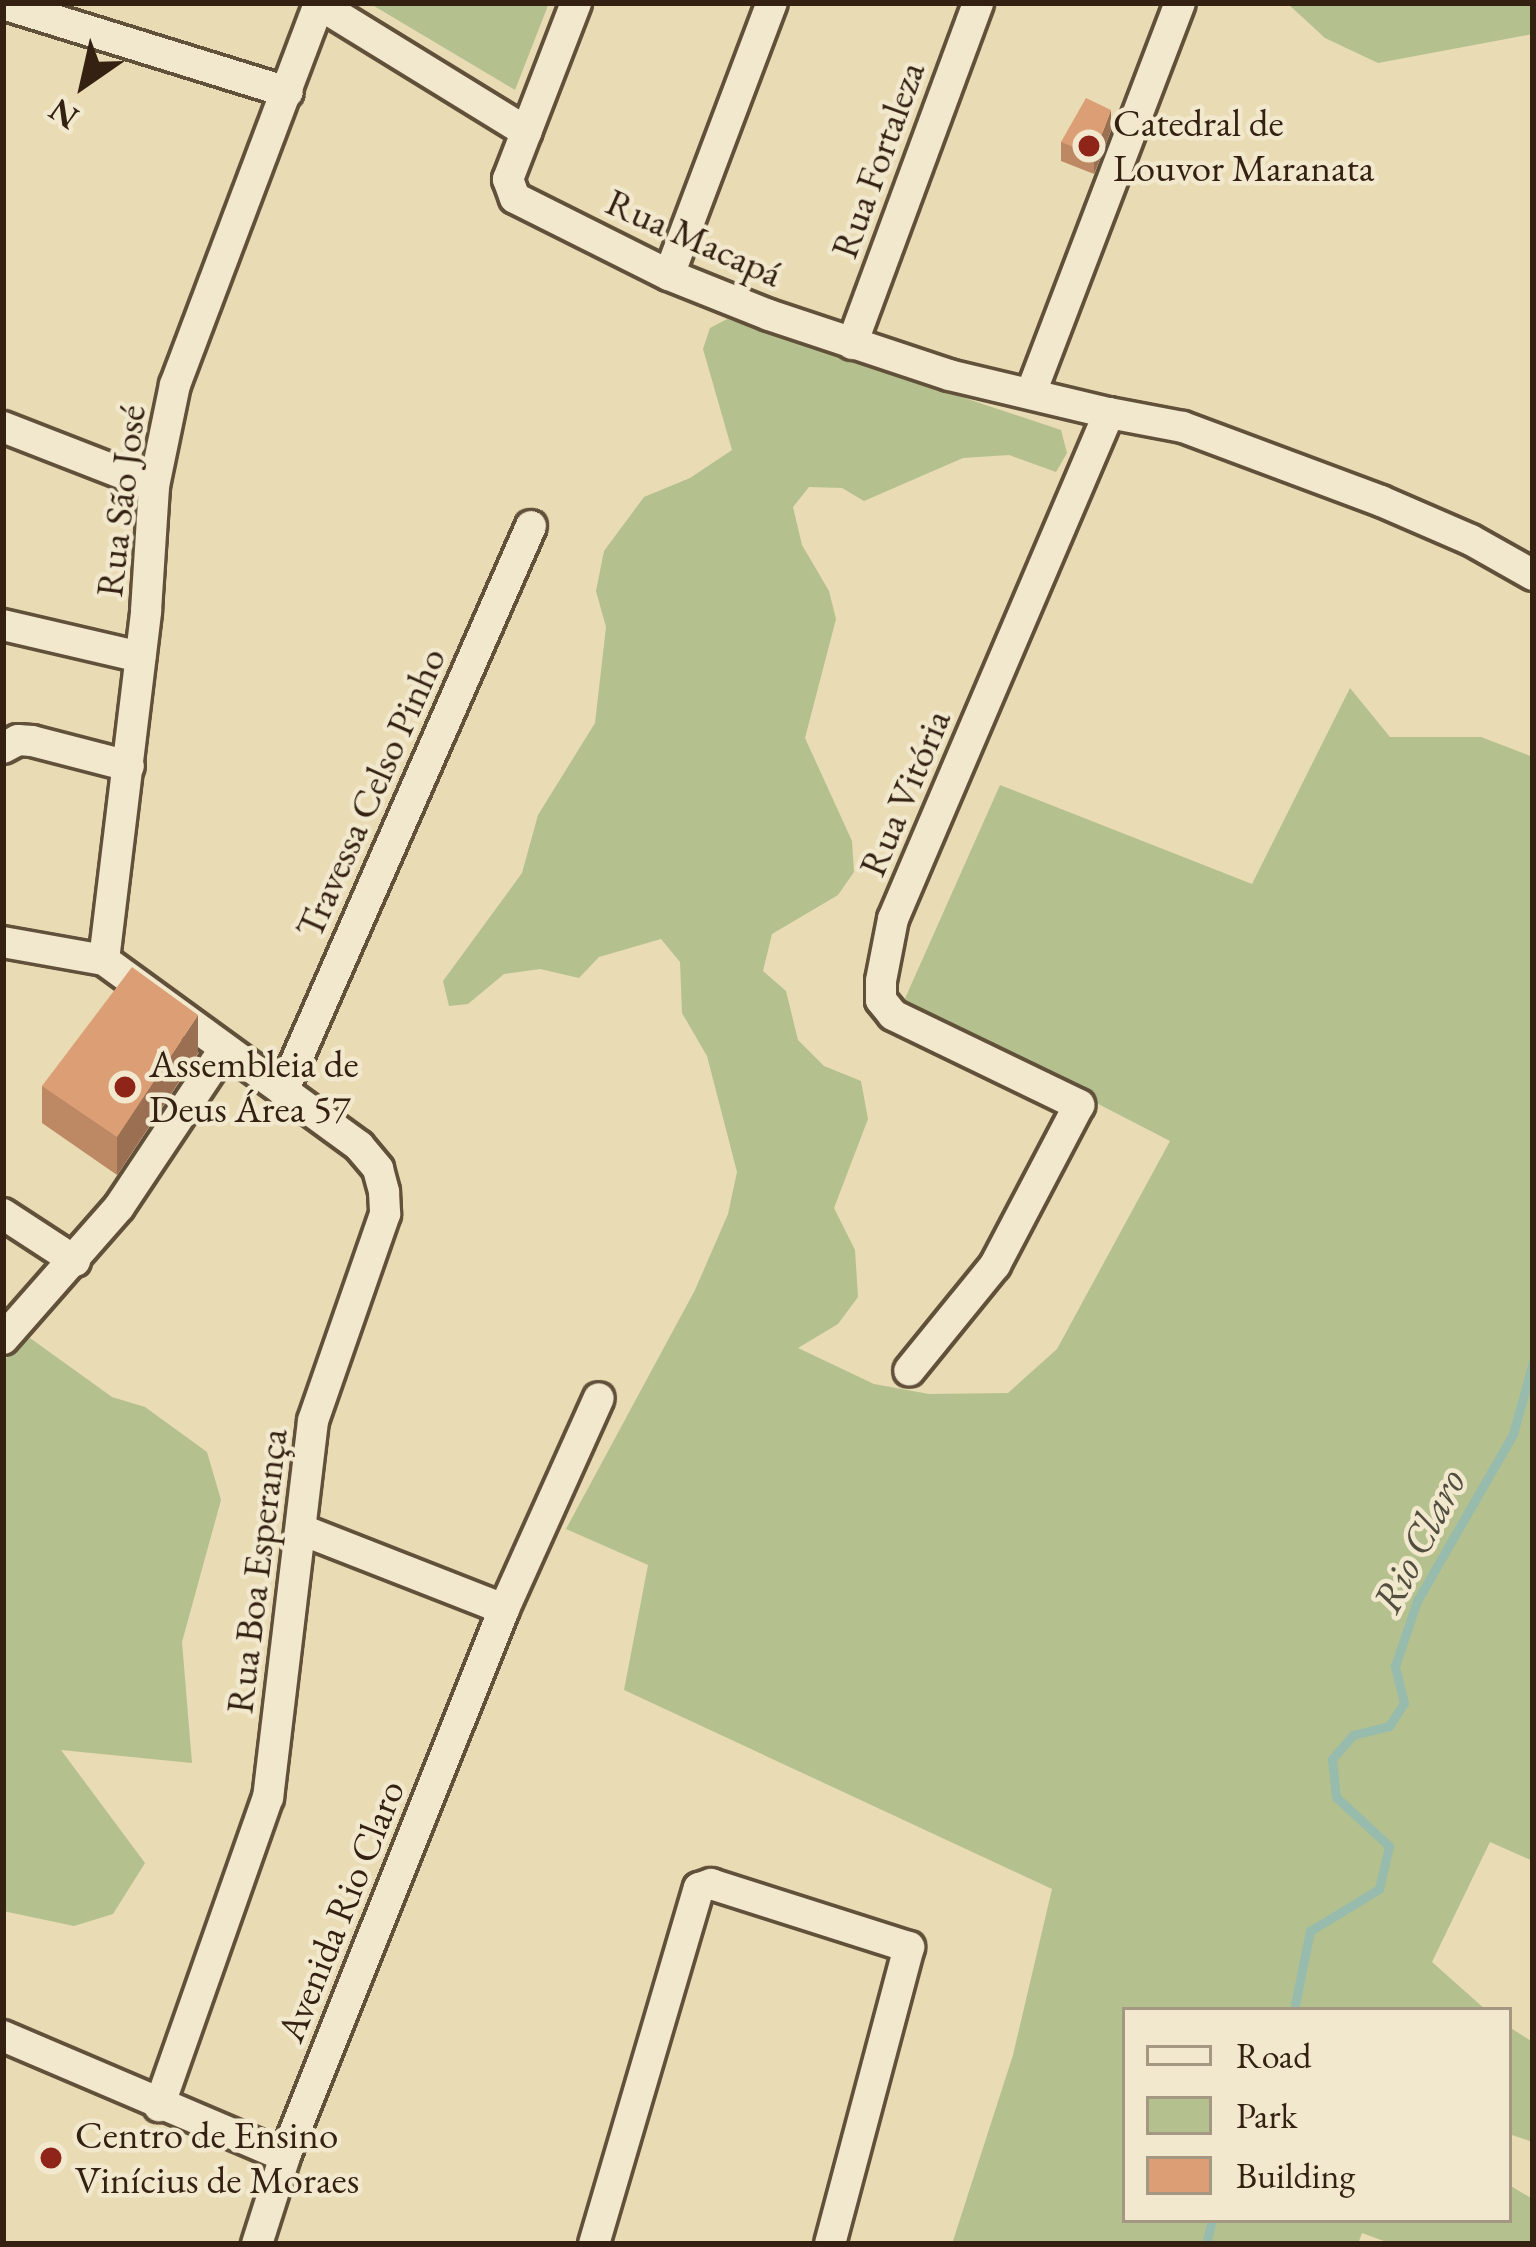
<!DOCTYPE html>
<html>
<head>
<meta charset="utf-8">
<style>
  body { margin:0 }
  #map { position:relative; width:1536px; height:2247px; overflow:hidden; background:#e9dbb3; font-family:"EB Garamond",serif }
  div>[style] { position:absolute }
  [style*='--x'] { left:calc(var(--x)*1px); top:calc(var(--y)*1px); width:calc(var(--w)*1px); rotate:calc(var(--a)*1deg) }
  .green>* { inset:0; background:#b4c18e }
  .stream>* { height:9px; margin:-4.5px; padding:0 4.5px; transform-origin:4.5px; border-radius:4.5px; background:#97bbac }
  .roads { filter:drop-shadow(3px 0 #61503a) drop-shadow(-3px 0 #61503a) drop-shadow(0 3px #61503a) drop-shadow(0 -3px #61503a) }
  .minor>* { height:30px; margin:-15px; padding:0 15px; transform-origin:15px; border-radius:15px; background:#f1e8ce }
  .wall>* { inset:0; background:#bd8965 }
  .shaded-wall>* { inset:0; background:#9a6f52 }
  .building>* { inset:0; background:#dc9f75 }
  .dots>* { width:33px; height:33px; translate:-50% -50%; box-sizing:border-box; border:6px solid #f1e8ce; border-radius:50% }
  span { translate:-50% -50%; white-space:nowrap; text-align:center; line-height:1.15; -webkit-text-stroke:9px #f1e8ce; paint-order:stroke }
  .poi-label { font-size:39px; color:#342112 }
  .left { translate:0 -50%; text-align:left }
  .street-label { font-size:39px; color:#342112 }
  .water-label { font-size:42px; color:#524f40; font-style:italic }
  .frame { position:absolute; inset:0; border:6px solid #342112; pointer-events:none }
  .legend { position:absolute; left:1122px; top:2007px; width:390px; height:216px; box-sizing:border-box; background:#f1e8ce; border:3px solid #a59883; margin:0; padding:15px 21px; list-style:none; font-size:36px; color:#342112 }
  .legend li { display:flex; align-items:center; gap:24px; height:60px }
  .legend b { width:60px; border:3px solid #a59883 }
  .north { position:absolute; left:24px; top:24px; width:120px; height:120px; -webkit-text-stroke:9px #f1e8ce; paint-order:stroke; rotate:214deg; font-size:33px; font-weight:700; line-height:48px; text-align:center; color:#342112 }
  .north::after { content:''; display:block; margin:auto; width:42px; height:54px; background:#342112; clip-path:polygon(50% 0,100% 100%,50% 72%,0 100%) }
</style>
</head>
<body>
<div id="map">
  <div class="green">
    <i style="clip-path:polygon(369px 3px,549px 3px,515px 90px)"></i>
    <i style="clip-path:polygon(1287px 3px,1533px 3px,1533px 34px,1378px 63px,1325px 38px)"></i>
    <i style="clip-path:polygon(727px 319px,1061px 430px,1067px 453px,1056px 472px,1009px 455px,963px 458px,864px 501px,842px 488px,809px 487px,793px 507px,802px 545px,829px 591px,836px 619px,805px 738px,852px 841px,854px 872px,838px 895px,772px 934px,763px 971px,786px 991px,798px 1040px,824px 1066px,861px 1081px,868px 1119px,834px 1208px,855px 1250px,858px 1297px,838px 1324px,798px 1348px,874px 1384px,929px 1394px,1008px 1393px,1057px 1349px,1170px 1141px,903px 1003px,1000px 785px,1252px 884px,1350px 688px,1390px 737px,1481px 737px,1533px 757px,1533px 1861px,1490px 1842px,1432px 1962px,1486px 2010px,1125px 2010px,1125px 2220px,1509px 2220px,1509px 2185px,1533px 2199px,1533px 2244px,1392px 2244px,1362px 2233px,1358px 2244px,952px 2244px,1013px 2055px,1052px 1889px,624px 1690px,648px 1565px,566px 1529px,695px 1290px,728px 1214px,737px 1172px,707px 1056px,682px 1013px,680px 962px,661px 939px,599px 957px,579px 978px,540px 969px,504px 974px,468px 1004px,449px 1006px,443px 981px,522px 873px,538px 815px,595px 723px,606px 627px,596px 591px,604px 551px,644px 497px,690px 478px,732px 450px,703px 349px,710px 328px)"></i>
    <i style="clip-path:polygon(30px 1338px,112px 1397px,145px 1407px,207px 1452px,221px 1500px,182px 1642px,192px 1763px,61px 1750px,145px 1863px,113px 1914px,74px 1926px,3px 1911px,3px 1361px)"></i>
    <i style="clip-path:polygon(1509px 2027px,1533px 2042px,1533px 2142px,1509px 2134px)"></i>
  </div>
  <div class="stream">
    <i style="--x:1294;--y:2010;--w:81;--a:-78.6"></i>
    <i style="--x:1310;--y:1931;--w:81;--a:-31.3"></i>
    <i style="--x:1379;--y:1889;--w:44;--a:-76.9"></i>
    <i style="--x:1389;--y:1846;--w:72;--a:-137.2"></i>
    <i style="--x:1336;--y:1797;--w:38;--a:-96"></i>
    <i style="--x:1332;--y:1759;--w:32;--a:-49"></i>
    <i style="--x:1353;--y:1735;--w:37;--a:-14"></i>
    <i style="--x:1389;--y:1726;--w:27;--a:-57"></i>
    <i style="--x:1404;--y:1703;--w:38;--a:-104"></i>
    <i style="--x:1395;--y:1666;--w:69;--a:-71.3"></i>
    <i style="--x:1417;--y:1601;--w:193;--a:-60.1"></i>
    <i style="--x:1513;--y:1434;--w:75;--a:-74.5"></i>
    <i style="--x:1206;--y:2244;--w:25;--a:-76"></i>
  </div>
  <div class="roads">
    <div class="minor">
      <i style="--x:317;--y:3;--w:246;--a:31.6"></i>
      <i style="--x:576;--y:3;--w:189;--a:111.1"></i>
      <i style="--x:508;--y:179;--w:20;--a:70"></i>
      <i style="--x:515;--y:198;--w:172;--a:26.6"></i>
      <i style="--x:669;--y:275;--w:108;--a:21.8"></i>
      <i style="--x:769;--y:315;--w:190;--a:18.4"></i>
      <i style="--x:949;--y:375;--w:164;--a:13.4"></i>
      <i style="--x:1109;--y:413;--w:550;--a:113.12"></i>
      <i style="--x:893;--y:919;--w:63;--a:101"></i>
      <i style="--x:881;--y:981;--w:19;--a:90"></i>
      <i style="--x:881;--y:1000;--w:19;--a:51"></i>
      <i style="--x:893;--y:1015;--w:207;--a:25.8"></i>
      <i style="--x:1079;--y:1105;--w:181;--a:117.7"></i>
      <i style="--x:995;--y:1265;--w:136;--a:129.1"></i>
      <i style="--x:3;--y:4;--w:298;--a:17.2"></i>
      <i style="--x:669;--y:275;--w:291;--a:-69.3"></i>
      <i style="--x:852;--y:344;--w:364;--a:-69.7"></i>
      <i style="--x:1031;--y:393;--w:417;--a:-69.1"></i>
      <i style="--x:1109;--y:413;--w:75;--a:10.7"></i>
      <i style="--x:1183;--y:427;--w:211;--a:20.5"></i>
      <i style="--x:1381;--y:501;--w:98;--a:23.4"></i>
      <i style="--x:1471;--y:540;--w:71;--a:29.4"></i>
      <i style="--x:3;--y:427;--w:162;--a:21.3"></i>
      <i style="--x:3;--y:625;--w:141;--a:13.1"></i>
      <i style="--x:3;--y:748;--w:17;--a:-28"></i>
      <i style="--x:18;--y:740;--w:14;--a:4"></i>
      <i style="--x:32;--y:741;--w:100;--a:14.5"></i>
      <i style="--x:3;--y:942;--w:103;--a:10.1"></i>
      <i style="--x:104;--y:960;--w:316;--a:36.1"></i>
      <i style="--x:359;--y:1146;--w:30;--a:50"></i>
      <i style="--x:378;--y:1169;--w:24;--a:75"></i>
      <i style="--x:384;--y:1192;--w:22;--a:87"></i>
      <i style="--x:385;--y:1214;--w:219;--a:109.2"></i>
      <i style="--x:313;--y:1421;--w:379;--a:96.8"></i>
      <i style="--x:268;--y:1797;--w:328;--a:109.4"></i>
      <i style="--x:104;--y:960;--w:352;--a:-83.1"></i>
      <i style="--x:146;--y:611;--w:125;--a:-86.3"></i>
      <i style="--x:154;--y:486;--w:103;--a:-78.3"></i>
      <i style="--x:175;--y:385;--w:408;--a:-69.3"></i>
      <i style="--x:283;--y:1091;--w:617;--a:-66.3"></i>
      <i style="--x:3;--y:1214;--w:86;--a:33.1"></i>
      <i style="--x:3;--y:1339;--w:176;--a:-48.7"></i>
      <i style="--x:119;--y:1207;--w:187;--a:-56.3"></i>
      <i style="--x:302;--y:1530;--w:217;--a:21.4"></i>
      <i style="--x:3;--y:2036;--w:306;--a:23.1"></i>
      <i style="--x:257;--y:2244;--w:92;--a:-72.3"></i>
      <i style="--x:285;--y:2156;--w:589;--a:-68.18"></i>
      <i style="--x:504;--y:1609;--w:231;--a:-65.8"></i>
      <i style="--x:594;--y:2244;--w:371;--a:-73.6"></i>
      <i style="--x:699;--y:1888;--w:13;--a:-18"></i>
      <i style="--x:711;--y:1884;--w:208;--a:17.7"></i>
      <i style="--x:909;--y:1947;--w:307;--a:104.9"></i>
    </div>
  </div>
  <div class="wall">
    <i style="clip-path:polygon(1111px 130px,1094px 174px,1061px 161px,1061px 142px)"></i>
    <i style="clip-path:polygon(198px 1053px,117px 1175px,42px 1123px,42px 1086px)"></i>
  </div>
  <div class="shaded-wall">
    <i style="clip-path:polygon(1111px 110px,1111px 130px,1094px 174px,1094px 155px)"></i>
    <i style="clip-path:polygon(198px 1015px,198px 1053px,117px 1175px,117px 1137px)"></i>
  </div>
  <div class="building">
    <i style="clip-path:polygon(1086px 98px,1111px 110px,1094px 155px,1061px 142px)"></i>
    <i style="clip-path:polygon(132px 967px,198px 1015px,117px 1137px,42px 1086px)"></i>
  </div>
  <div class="dots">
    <i style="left:1089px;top:146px;background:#8f2418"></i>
    <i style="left:125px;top:1087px;background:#8f2418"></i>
    <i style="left:51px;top:2158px;background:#8f2418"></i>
  </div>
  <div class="poi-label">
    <span class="left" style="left:1113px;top:146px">Catedral de<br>Louvor Maranata</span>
    <span class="left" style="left:149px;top:1087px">Assembleia de<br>Deus Área 57</span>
    <span class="left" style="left:75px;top:2158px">Centro de Ensino<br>Vinícius de Moraes</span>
  </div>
  <div class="street-label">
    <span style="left:878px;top:160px;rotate:-70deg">Rua Fortaleza</span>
    <span style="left:694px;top:238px;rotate:24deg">Rua Macapá</span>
    <span style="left:121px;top:501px;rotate:-83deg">Rua São José</span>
    <span style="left:371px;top:793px;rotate:-66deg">Travessa Celso Pinho</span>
    <span style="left:905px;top:793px;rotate:-67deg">Rua Vitória</span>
    <span style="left:257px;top:1571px;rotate:-83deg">Rua Boa Esperança</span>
    <span style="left:341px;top:1911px;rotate:-68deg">Avenida Rio Claro</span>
  </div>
  <div class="water-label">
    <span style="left:1419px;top:1541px;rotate:-63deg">Rio Claro</span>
  </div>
  <div class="frame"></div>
  <ul class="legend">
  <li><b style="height:15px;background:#f1e8ce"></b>Road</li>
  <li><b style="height:33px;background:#b4c18e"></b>Park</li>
  <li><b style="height:33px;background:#dc9f75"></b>Building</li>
  </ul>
  <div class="north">N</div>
</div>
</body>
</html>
